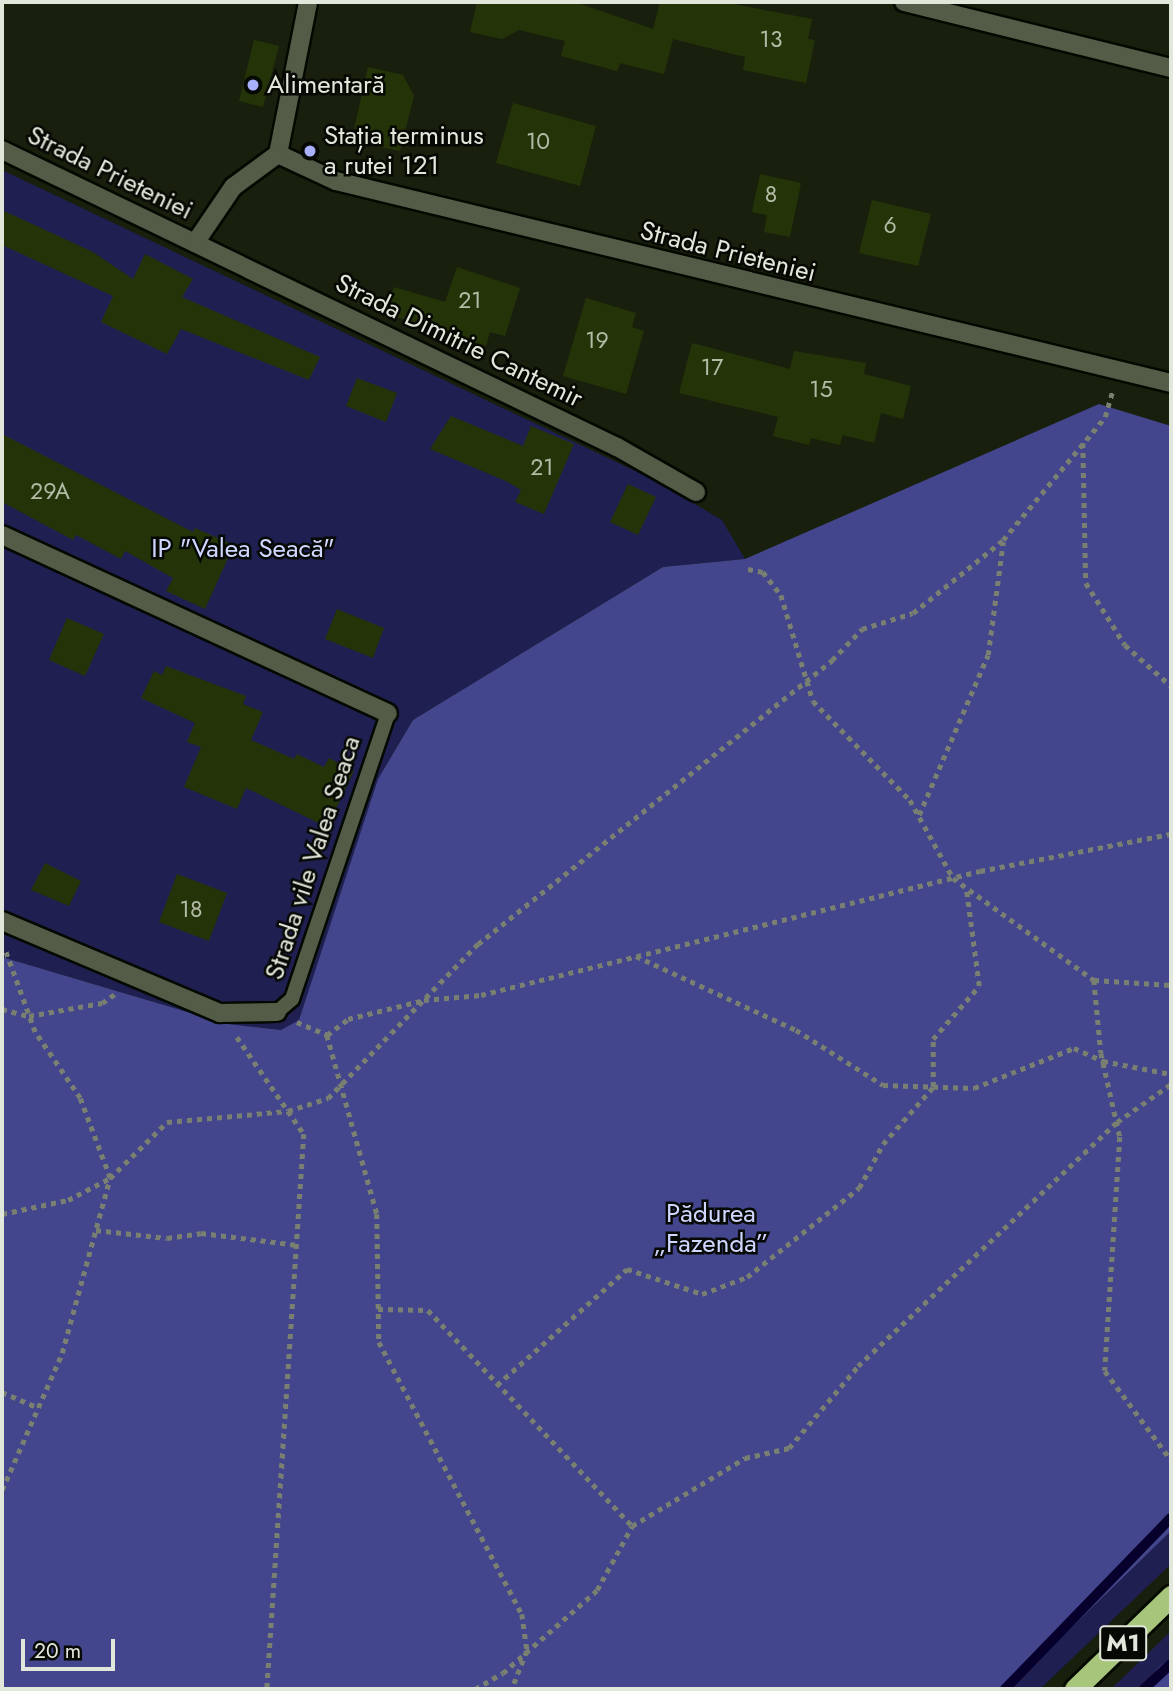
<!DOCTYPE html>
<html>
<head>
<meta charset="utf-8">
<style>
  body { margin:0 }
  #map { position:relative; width:1173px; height:1691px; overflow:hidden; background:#181f0c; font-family:Jost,sans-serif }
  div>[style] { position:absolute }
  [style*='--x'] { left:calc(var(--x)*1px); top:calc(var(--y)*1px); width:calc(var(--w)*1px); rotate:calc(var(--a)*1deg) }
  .green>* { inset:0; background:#1f1f52 }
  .forest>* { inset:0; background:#43468c }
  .stream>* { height:10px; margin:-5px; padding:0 5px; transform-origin:5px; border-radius:5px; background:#07002d }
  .building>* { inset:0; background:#253408 }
  .path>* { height:4.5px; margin-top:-2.25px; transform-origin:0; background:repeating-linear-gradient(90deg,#7a8071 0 5px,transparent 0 10px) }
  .roads { filter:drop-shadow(2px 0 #040900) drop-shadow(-2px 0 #040900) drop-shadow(0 2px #040900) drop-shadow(0 -2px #040900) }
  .lane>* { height:14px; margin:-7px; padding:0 7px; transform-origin:7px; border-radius:7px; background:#535c47 }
  .street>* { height:18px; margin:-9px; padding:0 9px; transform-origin:9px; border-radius:9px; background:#535c47 }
  .highway>* { height:21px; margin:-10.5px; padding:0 10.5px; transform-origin:10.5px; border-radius:10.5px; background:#a7c57b }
  .dots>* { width:19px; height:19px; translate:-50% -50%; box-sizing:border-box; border:4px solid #050803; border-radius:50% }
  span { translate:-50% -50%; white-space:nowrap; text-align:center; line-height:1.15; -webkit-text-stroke:5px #050803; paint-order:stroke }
  .number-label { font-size:23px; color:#b3baa6 }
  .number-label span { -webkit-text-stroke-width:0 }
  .shield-label span { padding:2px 5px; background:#050803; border:2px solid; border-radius:5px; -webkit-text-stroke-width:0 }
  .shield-label { font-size:24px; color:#e2e7db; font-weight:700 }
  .poi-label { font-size:26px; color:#e2e7db }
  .left { translate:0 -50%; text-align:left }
  .street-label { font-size:26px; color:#e2e7db }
  .park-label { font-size:26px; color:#cfd6ff }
  .frame { position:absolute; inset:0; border:4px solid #e2e7db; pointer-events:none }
  .scale { position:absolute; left:21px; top:1639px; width:94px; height:32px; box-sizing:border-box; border:4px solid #e2e7db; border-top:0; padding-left:9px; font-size:21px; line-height:24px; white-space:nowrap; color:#e2e7db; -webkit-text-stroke:5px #050803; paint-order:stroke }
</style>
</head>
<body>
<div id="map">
  <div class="green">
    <i style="clip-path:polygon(2px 170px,650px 478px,722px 520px,745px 559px,663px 567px,413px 720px,378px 779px,299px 1021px,281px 1030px,228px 1024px,2px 957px)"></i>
    <i style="clip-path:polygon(1171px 1531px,1171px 1564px,1040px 1689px,1008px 1689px)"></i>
    <i style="clip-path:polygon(1171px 1631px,1171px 1657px,1139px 1689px,1111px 1689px)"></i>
  </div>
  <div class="forest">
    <i style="clip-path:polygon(1099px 404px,1171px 426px,1171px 1531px,1008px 1689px,2px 1689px,2px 957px,228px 1024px,281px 1030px,299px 1020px,378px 779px,413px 720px,663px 567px,745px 559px)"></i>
    <i style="clip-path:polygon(1171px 1657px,1171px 1689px,1139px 1689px,1158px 1668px)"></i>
  </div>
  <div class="stream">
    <i style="--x:1005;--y:1689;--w:238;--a:-45.9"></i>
    <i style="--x:1144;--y:1689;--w:37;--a:-43"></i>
  </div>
  <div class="building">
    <i style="clip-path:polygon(477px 2px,575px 2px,653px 29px,660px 2px,723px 2px,812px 19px,808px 39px,815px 40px,806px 83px,743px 70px,745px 57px,673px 39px,664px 74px,620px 63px,617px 71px,561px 56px,565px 41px,519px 30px,502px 39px,470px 32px)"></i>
    <i style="clip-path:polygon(254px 40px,279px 46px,263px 107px,239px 101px)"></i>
    <i style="clip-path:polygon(368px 67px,403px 75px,414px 96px,400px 151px,367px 144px,370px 133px,354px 129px)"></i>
    <i style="clip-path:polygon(513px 103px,596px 126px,580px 186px,496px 163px)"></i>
    <i style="clip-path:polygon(760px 174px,801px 183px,790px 237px,764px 232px,767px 215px,752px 212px)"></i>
    <i style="clip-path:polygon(872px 200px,931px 214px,918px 266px,859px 253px)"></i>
    <i style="clip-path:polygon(2px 210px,93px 252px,133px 279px,145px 254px,193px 279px,182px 297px,320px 357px,309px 380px,181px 329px,167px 354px,101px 322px,113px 296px,2px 245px)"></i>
    <i style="clip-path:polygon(457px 267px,520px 288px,505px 336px,490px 332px,486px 346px,384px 313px,394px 287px,445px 302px)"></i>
    <i style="clip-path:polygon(586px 298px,636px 313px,632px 327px,644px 331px,626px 394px,563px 376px)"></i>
    <i style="clip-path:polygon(692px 343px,790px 369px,794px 351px,866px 363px,864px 374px,911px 386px,903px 419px,881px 413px,874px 443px,843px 435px,840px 445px,811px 438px,809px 445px,773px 436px,778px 417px,679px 393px)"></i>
    <i style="clip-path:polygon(357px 378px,397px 393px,386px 422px,346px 406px)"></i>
    <i style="clip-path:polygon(451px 416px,523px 446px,531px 426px,574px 444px,544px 514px,515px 502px,521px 490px,508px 482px,430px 449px)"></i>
    <i style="clip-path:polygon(2px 434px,193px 532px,195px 528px,234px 545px,205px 609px,166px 591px,173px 578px,125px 551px,121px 559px,76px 535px,73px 540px,2px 502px)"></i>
    <i style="clip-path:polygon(628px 484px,656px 497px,638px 535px,610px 522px)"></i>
    <i style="clip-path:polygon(337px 609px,384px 628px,373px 658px,325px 639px)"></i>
    <i style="clip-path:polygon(67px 618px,104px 634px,85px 676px,49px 660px)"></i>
    <i style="clip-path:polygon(166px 666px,246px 696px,243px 704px,263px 712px,251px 740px,294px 759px,297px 754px,324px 767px,329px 758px,354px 771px,327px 827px,246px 788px,237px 809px,184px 787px,201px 747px,187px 742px,195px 723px,141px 698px,154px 671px,162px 675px)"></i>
    <i style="clip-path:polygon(45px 863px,81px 881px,69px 906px,31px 890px)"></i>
    <i style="clip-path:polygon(177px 874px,227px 893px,209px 941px,159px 922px)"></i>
  </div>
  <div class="path">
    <i style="--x:1083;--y:443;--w:140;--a:88.8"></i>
    <i style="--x:1086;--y:583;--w:73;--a:57.8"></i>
    <i style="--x:1125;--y:645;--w:62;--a:41.7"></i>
    <i style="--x:748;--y:569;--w:15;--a:11"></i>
    <i style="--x:763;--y:572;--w:29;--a:52"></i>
    <i style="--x:781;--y:595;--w:111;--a:73.2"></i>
    <i style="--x:813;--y:701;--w:139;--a:45.6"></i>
    <i style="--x:910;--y:800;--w:89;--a:61.1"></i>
    <i style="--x:953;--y:878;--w:174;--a:35.9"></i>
    <i style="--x:1094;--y:980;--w:77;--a:3.7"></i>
    <i style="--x:919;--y:815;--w:174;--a:-66.7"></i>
    <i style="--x:988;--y:655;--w:114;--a:-82.4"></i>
    <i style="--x:636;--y:956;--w:176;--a:24.8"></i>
    <i style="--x:796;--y:1030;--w:103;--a:32.3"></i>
    <i style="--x:883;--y:1085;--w:91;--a:1.9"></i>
    <i style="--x:974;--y:1088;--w:108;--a:-21.8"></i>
    <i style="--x:1074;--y:1048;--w:32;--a:24"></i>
    <i style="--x:1103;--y:1061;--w:69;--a:10.8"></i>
    <i style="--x:1094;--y:980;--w:73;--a:84.5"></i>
    <i style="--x:1101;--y:1053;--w:86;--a:77.3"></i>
    <i style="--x:1120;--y:1137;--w:234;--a:93.7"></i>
    <i style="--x:1105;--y:1371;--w:111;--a:53.4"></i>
    <i style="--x:2;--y:1009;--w:28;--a:15"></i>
    <i style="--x:29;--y:1016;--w:74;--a:-10.1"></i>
    <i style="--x:102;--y:1003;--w:16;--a:-35"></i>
    <i style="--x:297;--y:1022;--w:33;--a:23"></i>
    <i style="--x:327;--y:1035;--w:26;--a:-37"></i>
    <i style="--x:348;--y:1019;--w:78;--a:-14"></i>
    <i style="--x:424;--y:1000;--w:57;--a:-5"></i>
    <i style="--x:481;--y:995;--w:514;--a:-13.96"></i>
    <i style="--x:980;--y:871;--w:195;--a:-11"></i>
    <i style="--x:327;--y:1035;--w:186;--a:74.4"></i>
    <i style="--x:377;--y:1214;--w:128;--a:89.1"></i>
    <i style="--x:379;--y:1342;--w:307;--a:62.3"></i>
    <i style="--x:522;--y:1614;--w:37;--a:82"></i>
    <i style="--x:527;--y:1651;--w:41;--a:111.5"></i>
    <i style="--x:237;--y:1037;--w:118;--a:55.4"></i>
    <i style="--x:304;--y:1134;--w:556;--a:93.81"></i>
    <i style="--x:2;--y:1214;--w:67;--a:-12"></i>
    <i style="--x:68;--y:1200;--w:47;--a:-27.6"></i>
    <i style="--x:110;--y:1178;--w:80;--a:-44.5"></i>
    <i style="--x:167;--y:1122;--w:121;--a:-5.2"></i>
    <i style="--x:288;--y:1111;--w:42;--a:-18"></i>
    <i style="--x:328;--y:1098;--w:215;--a:-45.8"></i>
    <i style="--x:478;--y:944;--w:454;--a:-38.7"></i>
    <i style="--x:832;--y:660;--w:43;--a:-45.9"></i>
    <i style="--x:862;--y:629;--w:53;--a:-17.4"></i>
    <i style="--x:913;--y:613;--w:116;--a:-39"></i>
    <i style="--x:1003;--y:540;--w:160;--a:-50.3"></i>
    <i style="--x:1105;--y:417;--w:26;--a:-74"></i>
    <i style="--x:96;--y:1230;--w:71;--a:6.4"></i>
    <i style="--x:167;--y:1238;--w:34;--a:-8"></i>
    <i style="--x:201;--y:1233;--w:97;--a:7.1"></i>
    <i style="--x:378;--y:1309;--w:50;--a:1.1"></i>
    <i style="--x:428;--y:1310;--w:297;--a:46.6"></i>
    <i style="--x:497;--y:1385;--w:174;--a:-41.7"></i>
    <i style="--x:627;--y:1269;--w:79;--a:18.4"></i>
    <i style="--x:702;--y:1294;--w:48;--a:-20.7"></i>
    <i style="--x:747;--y:1277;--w:143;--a:-38.5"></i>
    <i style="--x:859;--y:1188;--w:50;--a:-61.4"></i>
    <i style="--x:883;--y:1144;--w:76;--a:-48.7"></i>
    <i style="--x:933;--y:1087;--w:48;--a:-90"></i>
    <i style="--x:933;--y:1039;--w:70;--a:-49"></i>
    <i style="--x:979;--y:986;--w:100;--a:-97.5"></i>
    <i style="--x:2;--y:1392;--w:40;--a:23.4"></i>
    <i style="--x:2;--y:1490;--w:150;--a:-66.3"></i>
    <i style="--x:62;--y:1353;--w:181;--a:-74.7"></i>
    <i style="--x:110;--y:1178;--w:85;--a:-110.6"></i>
    <i style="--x:80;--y:1098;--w:80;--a:-124.3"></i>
    <i style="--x:35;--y:1032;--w:87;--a:-110.1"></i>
    <i style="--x:475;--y:1689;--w:32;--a:-30"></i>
    <i style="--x:503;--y:1673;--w:125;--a:-41.4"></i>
    <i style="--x:597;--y:1590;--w:73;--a:-61.3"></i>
    <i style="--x:632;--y:1526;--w:132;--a:-31"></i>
    <i style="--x:745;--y:1458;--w:45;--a:-12.8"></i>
    <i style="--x:789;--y:1448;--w:107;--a:-49.9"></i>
    <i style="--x:858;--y:1366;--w:356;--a:-43.3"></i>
    <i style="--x:1117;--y:1122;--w:66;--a:-35.1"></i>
  </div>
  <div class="roads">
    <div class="lane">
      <i style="--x:277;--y:1012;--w:20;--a:-41"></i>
      <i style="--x:292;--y:999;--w:302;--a:-71.4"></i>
    </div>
    <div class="street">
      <i style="--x:904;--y:2;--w:275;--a:13.9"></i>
      <i style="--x:2;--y:150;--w:683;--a:25.78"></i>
      <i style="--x:617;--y:447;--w:91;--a:29.7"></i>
      <i style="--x:278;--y:154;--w:64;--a:25"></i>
      <i style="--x:336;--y:181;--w:859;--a:13.6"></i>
      <i style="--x:278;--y:154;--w:155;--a:-78.8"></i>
      <i style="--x:195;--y:243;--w:68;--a:-55.8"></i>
      <i style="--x:233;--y:187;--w:56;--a:-36.3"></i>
      <i style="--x:2;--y:535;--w:425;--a:24.8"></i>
      <i style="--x:2;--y:921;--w:237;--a:22.9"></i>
      <i style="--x:220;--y:1013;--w:57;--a:-1"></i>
    </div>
    <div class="highway">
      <i style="--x:1075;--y:1689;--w:134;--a:-44.1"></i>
    </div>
  </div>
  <div class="dots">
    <i style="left:253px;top:85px;background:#a8b0fc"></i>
    <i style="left:310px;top:151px;background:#a8b0fc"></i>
  </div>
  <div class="number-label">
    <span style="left:771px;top:39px">13</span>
    <span style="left:538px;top:141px">10</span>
    <span style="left:771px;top:194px">8</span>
    <span style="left:890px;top:225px">6</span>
    <span style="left:470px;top:300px">21</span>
    <span style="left:597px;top:340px">19</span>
    <span style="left:712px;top:367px">17</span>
    <span style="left:821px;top:389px">15</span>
    <span style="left:542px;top:467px">21</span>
    <span style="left:50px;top:491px">29A</span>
    <span style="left:191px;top:909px">18</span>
  </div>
  <div class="shield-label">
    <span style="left:1123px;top:1643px">M1</span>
  </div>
  <div class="poi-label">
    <span class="left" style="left:267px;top:85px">Alimentară</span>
    <span class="left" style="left:324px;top:151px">Stația terminus<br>a rutei 121</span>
  </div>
  <div class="street-label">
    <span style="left:110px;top:173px;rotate:26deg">Strada Prieteniei</span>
    <span style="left:728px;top:252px;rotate:14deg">Strada Prieteniei</span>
    <span style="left:459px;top:341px;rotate:26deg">Strada Dimitrie Cantemir</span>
    <span style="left:313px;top:858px;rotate:-72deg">Strada vile Valea Seaca</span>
  </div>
  <div class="park-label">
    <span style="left:243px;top:549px">IP "Valea Seacă"</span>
    <span style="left:711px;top:1229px">Pădurea<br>„Fazenda”</span>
  </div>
  <div class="frame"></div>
  <div class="scale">20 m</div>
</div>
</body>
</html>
